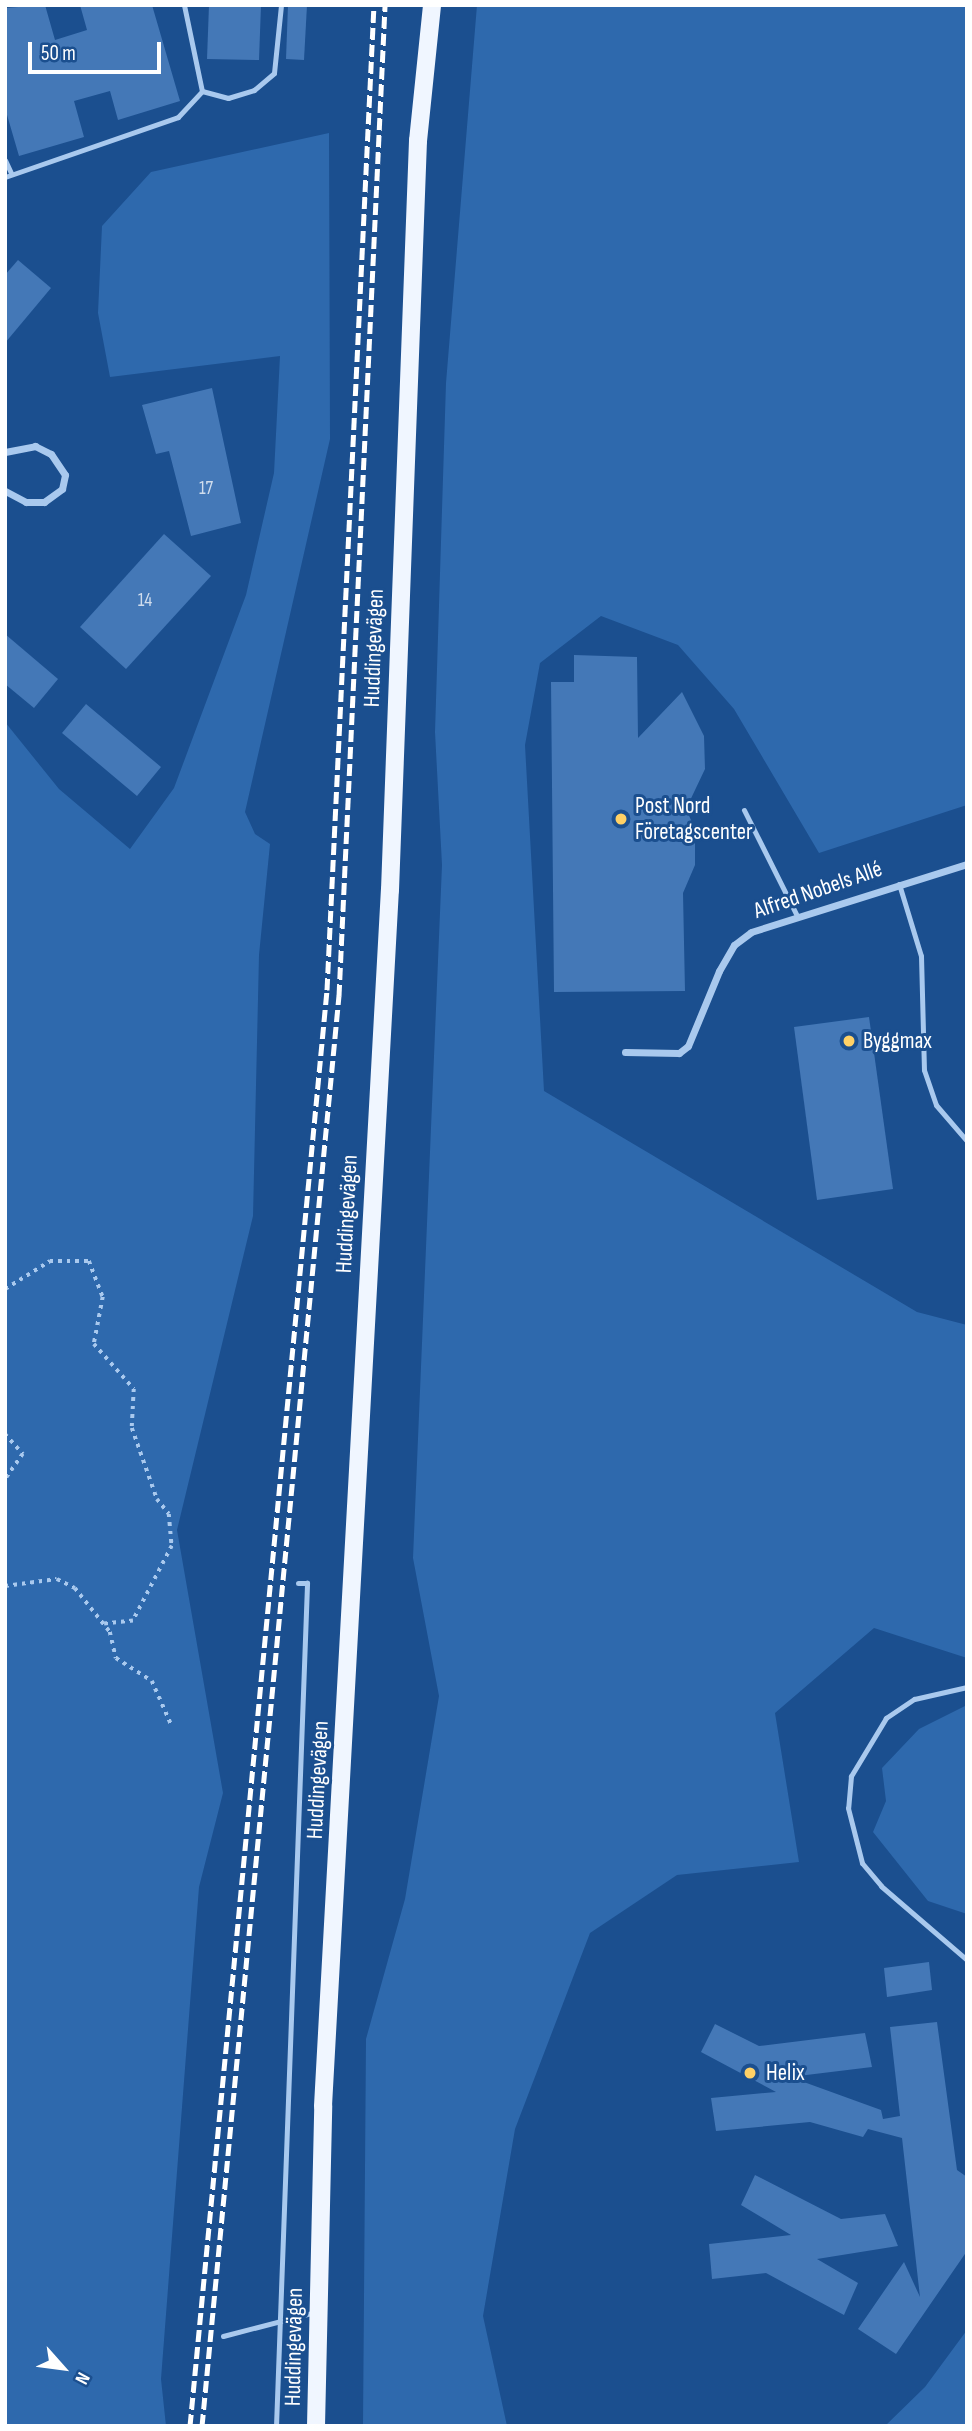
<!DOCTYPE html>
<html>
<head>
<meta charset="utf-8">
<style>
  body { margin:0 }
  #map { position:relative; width:972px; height:2431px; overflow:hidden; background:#1b4f8f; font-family:"Sofia Sans Condensed",sans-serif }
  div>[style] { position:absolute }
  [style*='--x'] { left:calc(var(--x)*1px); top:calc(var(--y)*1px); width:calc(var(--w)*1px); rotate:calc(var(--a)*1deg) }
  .green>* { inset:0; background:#2e69ad }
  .building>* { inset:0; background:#4478b7 }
  .path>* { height:3.5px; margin-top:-1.75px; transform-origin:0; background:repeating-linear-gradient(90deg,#a9c9ee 0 3.5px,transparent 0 8.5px) }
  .service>* { height:5px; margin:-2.5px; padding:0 2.5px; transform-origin:2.5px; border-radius:2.5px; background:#a9c9ee }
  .minor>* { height:7px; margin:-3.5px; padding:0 3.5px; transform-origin:3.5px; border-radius:3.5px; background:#a9c9ee }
  .primary>* { height:18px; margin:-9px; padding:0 9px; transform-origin:9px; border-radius:9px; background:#f0f6ff }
  .rail>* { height:5px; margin-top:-2.5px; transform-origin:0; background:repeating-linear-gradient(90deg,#fff 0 12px,transparent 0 17px) }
  .dots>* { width:19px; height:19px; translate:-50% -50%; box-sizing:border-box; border:4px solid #1b4f8f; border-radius:50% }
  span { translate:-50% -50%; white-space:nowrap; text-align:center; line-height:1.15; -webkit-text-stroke:6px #1b4f8f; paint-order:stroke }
  .number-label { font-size:19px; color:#d0dded }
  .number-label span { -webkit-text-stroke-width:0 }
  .street-label { font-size:23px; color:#fff }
  .poi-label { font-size:23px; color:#fff }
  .left { translate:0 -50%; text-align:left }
  .frame { position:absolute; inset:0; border:7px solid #fff; pointer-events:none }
  .north { position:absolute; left:28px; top:2333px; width:70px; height:70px; -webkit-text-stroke:5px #1b4f8f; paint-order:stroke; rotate:118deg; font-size:19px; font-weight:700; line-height:28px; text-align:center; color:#fff }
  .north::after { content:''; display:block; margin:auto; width:24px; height:32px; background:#fff; clip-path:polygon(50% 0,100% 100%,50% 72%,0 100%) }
  .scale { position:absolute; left:28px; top:42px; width:133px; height:32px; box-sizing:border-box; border:4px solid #fff; border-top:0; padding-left:9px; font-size:21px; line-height:24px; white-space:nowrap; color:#fff; -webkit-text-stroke:5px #1b4f8f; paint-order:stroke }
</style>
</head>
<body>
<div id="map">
  <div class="green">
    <i style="clip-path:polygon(477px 5px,967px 5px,967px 805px,819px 853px,734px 709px,678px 645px,601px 616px,540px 663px,525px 745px,544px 1091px,917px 1312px,967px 1325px,967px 1658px,874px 1628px,775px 1713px,799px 1862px,677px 1875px,590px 1933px,515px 2129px,483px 2316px,507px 2426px,363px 2426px,366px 2039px,405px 1899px,439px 1696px,413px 1558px,442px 865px,435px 732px,446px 383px)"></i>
    <i style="clip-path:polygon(329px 133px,330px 439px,245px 812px,255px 834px,270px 844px,259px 955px,253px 1216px,177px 1530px,223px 1793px,199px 1887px,161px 2379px,166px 2426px,5px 2426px,5px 722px,59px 789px,130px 849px,174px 788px,246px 595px,274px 473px,280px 356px,110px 377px,98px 313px,102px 226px,151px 172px)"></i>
    <i style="clip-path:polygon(967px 1705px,967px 1914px,928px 1901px,873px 1832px,886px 1801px,882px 1768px,919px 1729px)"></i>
    <i style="clip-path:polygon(967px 2330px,967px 2426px,885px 2426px,925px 2387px)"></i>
  </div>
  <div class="building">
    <i style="clip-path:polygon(45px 5px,55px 40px,87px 30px,80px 5px,152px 5px,180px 101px,118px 120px,110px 91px,74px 101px,84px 137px,19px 156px,5px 108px,5px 8px)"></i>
    <i style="clip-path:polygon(209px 5px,261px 5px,259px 60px,207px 59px)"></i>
    <i style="clip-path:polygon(288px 5px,307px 5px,304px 60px,286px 59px)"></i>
    <i style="clip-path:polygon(18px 260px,51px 288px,5px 343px,5px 275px)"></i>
    <i style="clip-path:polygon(212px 388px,241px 523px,191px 536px,169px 451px,156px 454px,142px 405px)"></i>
    <i style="clip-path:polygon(164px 534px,211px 576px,126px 669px,80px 627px)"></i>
    <i style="clip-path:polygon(5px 634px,58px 679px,34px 708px,5px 684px)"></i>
    <i style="clip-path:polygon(574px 655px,637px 657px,638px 738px,682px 692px,704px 736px,705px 769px,686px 809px,695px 829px,695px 865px,683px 893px,685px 991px,554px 992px,551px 682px,574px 682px)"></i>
    <i style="clip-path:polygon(86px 704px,161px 767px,137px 796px,62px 733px)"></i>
    <i style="clip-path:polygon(869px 1017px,893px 1189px,817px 1200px,794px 1027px)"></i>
    <i style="clip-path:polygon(929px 1962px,932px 1990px,887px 1997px,884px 1968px)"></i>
    <i style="clip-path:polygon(937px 2022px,957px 2170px,967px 2177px,967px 2251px,896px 2354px,858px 2329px,904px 2262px,920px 2297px,902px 2138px,868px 2129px,863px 2137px,810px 2122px,716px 2131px,711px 2098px,776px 2092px,701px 2052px,715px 2024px,759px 2046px,865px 2033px,872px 2067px,790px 2077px,881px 2110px,883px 2119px,900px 2116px,890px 2027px)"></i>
    <i style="clip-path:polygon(755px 2175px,841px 2219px,885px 2214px,898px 2246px,817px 2259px,858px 2283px,844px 2315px,766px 2273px,712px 2279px,709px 2244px,791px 2235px,741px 2205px)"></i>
  </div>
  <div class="path">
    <i style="--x:5;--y:1289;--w:53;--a:-31.9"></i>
    <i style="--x:50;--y:1261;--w:39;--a:0"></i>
    <i style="--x:89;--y:1261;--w:39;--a:69"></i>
    <i style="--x:103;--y:1297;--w:48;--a:100.8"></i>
    <i style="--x:94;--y:1344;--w:60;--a:48.4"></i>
    <i style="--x:134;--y:1389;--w:39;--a:93"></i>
    <i style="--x:132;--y:1428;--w:75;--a:70.6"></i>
    <i style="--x:157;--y:1499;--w:19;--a:51"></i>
    <i style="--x:169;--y:1514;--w:32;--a:85"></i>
    <i style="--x:172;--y:1546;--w:85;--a:117.5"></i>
    <i style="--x:133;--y:1621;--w:29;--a:174"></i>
    <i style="--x:5;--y:1434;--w:27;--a:48"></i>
    <i style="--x:23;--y:1454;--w:32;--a:125"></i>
    <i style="--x:5;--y:1586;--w:52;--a:-7.7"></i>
    <i style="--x:57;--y:1579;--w:20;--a:27"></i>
    <i style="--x:75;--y:1588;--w:56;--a:51.5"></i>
    <i style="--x:110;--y:1632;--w:27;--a:77"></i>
    <i style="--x:116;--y:1658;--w:43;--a:32.6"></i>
    <i style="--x:152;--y:1681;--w:47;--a:66.2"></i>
  </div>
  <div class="service">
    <i style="--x:184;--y:5;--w:88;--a:78.2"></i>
    <i style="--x:202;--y:91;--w:27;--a:15"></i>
    <i style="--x:228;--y:98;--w:27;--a:-17"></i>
    <i style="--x:254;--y:90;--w:26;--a:-40"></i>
    <i style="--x:274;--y:73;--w:68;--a:-84.1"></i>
    <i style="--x:5;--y:160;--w:14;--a:65"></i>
    <i style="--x:5;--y:177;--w:183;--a:-19.1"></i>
    <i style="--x:178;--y:117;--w:35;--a:-47"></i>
    <i style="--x:744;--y:810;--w:119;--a:63.4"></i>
    <i style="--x:899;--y:884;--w:75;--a:73"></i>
    <i style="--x:921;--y:956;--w:114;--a:88.5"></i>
    <i style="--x:924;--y:1070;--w:37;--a:71"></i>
    <i style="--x:936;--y:1105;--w:48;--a:49.3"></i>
    <i style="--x:967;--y:1687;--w:54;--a:167.2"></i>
    <i style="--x:914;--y:1699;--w:34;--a:146"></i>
    <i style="--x:886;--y:1718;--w:68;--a:121.1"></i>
    <i style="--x:851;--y:1776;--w:32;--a:95"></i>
    <i style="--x:848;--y:1808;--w:57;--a:75.7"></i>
    <i style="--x:862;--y:1863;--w:30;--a:50"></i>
    <i style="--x:881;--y:1886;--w:113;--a:40.7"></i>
    <i style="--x:223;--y:2336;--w:95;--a:-14.6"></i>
    <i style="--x:276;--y:2426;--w:844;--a:-87.89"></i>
    <i style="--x:307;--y:1583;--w:9;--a:180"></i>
  </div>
  <div class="minor">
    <i style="--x:5;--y:452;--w:31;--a:-11"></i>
    <i style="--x:35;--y:446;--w:18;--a:27"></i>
    <i style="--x:51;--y:454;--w:25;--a:56"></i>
    <i style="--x:65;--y:475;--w:14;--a:102"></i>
    <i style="--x:62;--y:489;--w:22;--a:144"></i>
    <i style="--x:44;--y:502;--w:18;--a:180"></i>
    <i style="--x:26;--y:502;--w:24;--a:-152"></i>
    <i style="--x:625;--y:1052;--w:54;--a:1.1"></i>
    <i style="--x:679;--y:1053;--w:11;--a:-38"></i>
    <i style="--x:688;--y:1046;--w:81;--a:-67.5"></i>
    <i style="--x:719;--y:971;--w:30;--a:-60"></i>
    <i style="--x:734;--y:945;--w:21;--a:-37"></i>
    <i style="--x:751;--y:932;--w:226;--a:-17.5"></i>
  </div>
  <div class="primary">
    <i style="--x:316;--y:2426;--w:320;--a:-88.7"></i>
    <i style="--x:323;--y:2106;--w:1218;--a:-86.85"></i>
    <i style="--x:390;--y:890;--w:750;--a:-87.86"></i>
    <i style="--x:418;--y:141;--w:137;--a:-84.1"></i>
  </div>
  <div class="rail">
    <i style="--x:190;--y:2426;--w:1443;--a:-84.55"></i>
    <i style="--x:327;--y:990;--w:986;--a:-87.27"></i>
    <i style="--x:202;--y:2426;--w:1437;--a:-84.53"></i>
    <i style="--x:339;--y:996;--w:992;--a:-87.34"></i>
  </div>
  <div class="dots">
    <i style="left:621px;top:819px;background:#ffd166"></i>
    <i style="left:849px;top:1041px;background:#ffd166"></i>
    <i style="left:750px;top:2073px;background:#ffd166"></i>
  </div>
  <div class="number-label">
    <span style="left:206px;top:489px">17</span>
    <span style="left:145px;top:601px">14</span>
  </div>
  <div class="street-label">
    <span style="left:374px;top:648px;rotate:-88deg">Huddingevägen</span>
    <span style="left:818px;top:890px;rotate:-19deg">Alfred Nobels Allé</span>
    <span style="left:347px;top:1214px;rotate:-87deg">Huddingevägen</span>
    <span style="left:318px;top:1780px;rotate:-87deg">Huddingevägen</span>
    <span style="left:294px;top:2347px;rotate:-89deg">Huddingevägen</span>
  </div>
  <div class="poi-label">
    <span class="left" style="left:635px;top:819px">Post Nord<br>Företagscenter</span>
    <span class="left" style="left:863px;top:1041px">Byggmax</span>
    <span class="left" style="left:766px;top:2073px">Helix</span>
  </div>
  <div class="frame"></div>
  <div class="north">N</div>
  <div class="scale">50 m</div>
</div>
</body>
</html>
